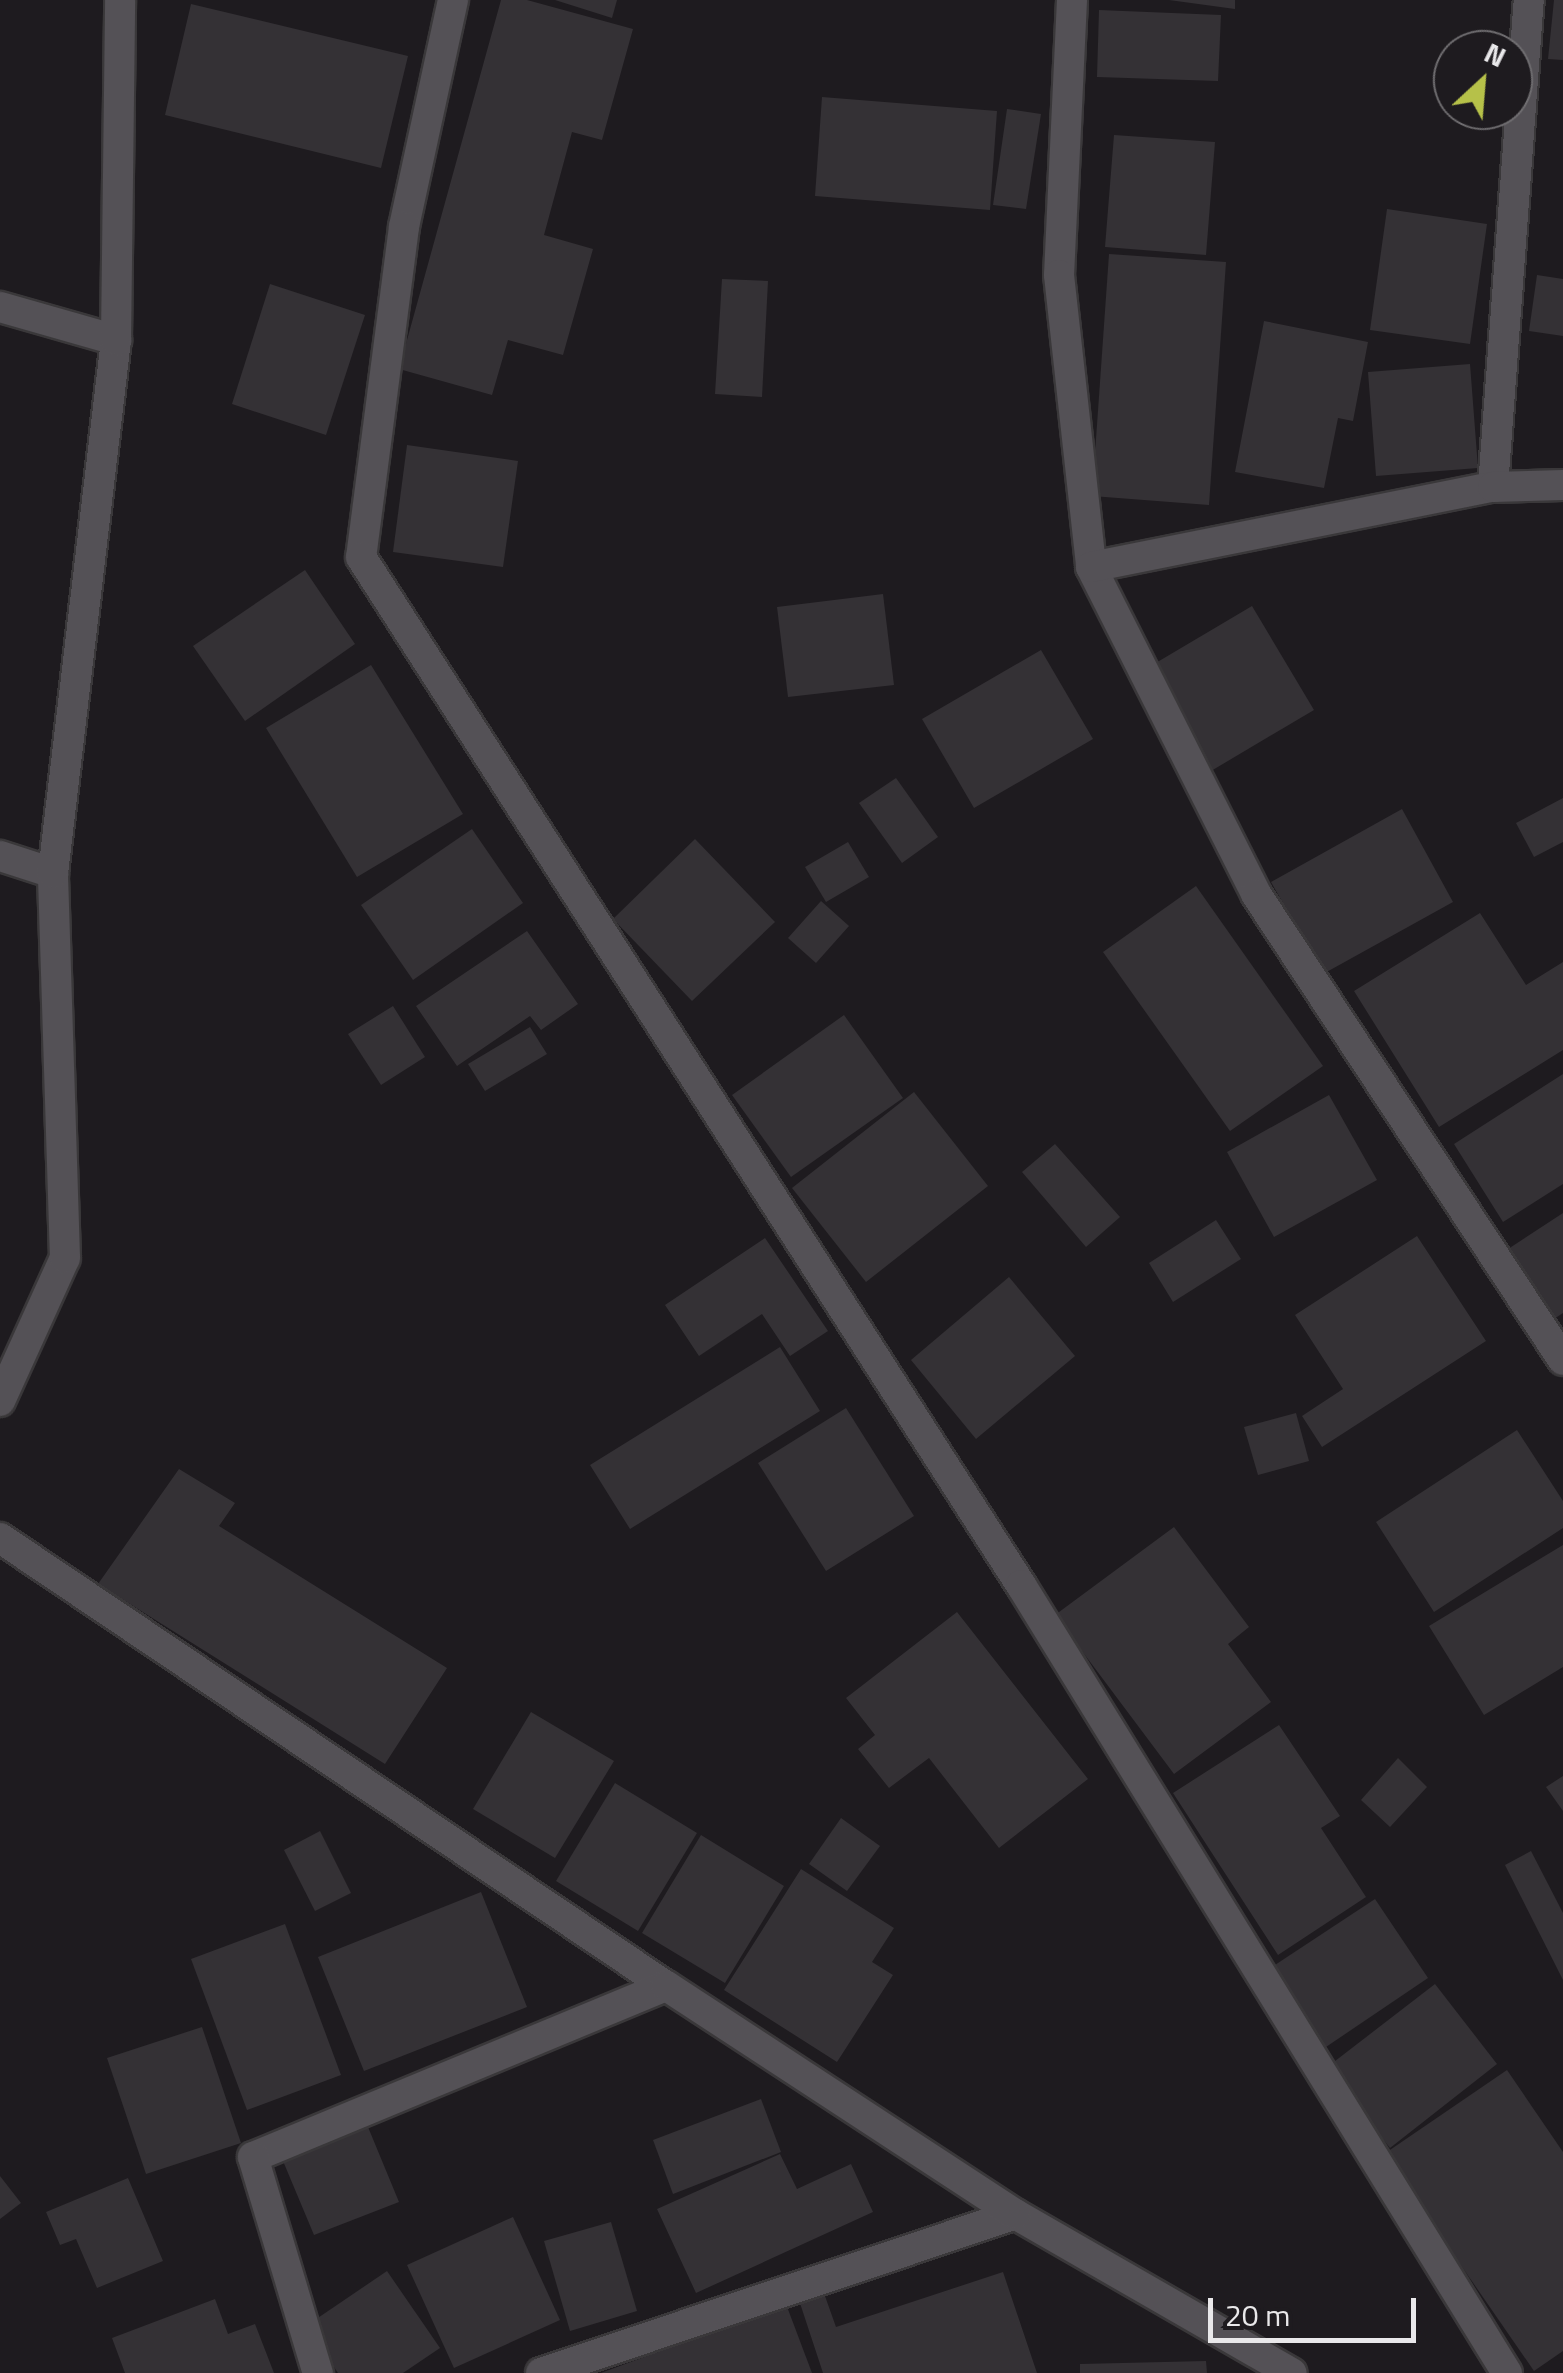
<!DOCTYPE html>
<html>
<head>
<meta charset="utf-8">
<style>
  body { margin:0 }
  #map { position:relative; width:1563px; height:2373px; overflow:hidden; background:#1e1b1f; font-family:"Titillium Web",sans-serif }
  div>[style] { position:absolute }
  [style*='--x'] { left:calc(var(--x)*1px); top:calc(var(--y)*1px); width:calc(var(--w)*1px); rotate:calc(var(--a)*1deg) }
  .building>* { inset:0; background:#343135 }
  .roads { filter:drop-shadow(2px 0 #3a383a) drop-shadow(-2px 0 #3a383a) drop-shadow(0 2px #3a383a) drop-shadow(0 -2px #3a383a) }
  .minor>* { height:30px; margin:-15px; padding:0 15px; transform-origin:15px; border-radius:15px; background:#545156 }
  span { translate:-50% -50%; white-space:nowrap; text-align:center; line-height:1.15; -webkit-text-stroke:8px #1e1b1f; paint-order:stroke }
  .north { position:absolute; left:1433px; top:30px; width:100px; height:100px; box-sizing:border-box; background:#1e1b1f; border:2px solid #6f6d70; border-radius:50%; rotate:26deg; font-size:28px; font-weight:700; line-height:40px; text-align:center; color:#e9e8ea }
  .north::after { content:''; display:block; margin:auto; width:35px; height:45px; background:#b6c149; clip-path:polygon(50% 0,100% 100%,50% 72%,0 100%) }
  .scale { position:absolute; left:1208px; top:2298px; width:208px; height:45px; box-sizing:border-box; border:5px solid #e9e8ea; border-top:0; padding-left:12px; font-size:30px; line-height:35px; white-space:nowrap; color:#e9e8ea; -webkit-text-stroke:8px #1e1b1f; paint-order:stroke }
</style>
</head>
<body>
<div id="map">
  <div class="building">
    <i style="clip-path:polygon(501px 0,527px 0,633px 29px,602px 140px,572px 132px,544px 235px,593px 249px,563px 355px,508px 340px,492px 395px,399px 369px)"></i>
    <i style="clip-path:polygon(555px 0,617px 0,612px 18px)"></i>
    <i style="clip-path:polygon(1169px 0,1235px 0,1235px 9px)"></i>
    <i style="clip-path:polygon(1554px 0,1563px 0,1563px 60px,1548px 59px)"></i>
    <i style="clip-path:polygon(191px 4px,408px 56px,381px 168px,165px 115px)"></i>
    <i style="clip-path:polygon(1099px 10px,1221px 15px,1218px 81px,1097px 77px)"></i>
    <i style="clip-path:polygon(822px 97px,997px 111px,990px 210px,815px 196px)"></i>
    <i style="clip-path:polygon(1007px 109px,1041px 114px,1026px 209px,993px 205px)"></i>
    <i style="clip-path:polygon(1114px 135px,1215px 142px,1206px 255px,1105px 247px)"></i>
    <i style="clip-path:polygon(1387px 209px,1487px 224px,1470px 344px,1370px 330px)"></i>
    <i style="clip-path:polygon(1109px 254px,1226px 262px,1209px 505px,1092px 496px)"></i>
    <i style="clip-path:polygon(1537px 275px,1563px 279px,1563px 336px,1529px 331px)"></i>
    <i style="clip-path:polygon(722px 279px,768px 281px,762px 397px,715px 394px)"></i>
    <i style="clip-path:polygon(270px 284px,365px 315px,326px 435px,232px 404px)"></i>
    <i style="clip-path:polygon(1264px 321px,1368px 342px,1353px 421px,1338px 418px,1324px 488px,1235px 472px)"></i>
    <i style="clip-path:polygon(1470px 364px,1478px 468px,1376px 476px,1368px 372px)"></i>
    <i style="clip-path:polygon(407px 445px,518px 461px,503px 567px,393px 552px)"></i>
    <i style="clip-path:polygon(305px 570px,355px 644px,245px 721px,193px 646px)"></i>
    <i style="clip-path:polygon(883px 594px,894px 685px,788px 697px,777px 607px)"></i>
    <i style="clip-path:polygon(1252px 606px,1314px 710px,1211px 771px,1149px 667px)"></i>
    <i style="clip-path:polygon(1041px 650px,1093px 739px,974px 808px,922px 719px)"></i>
    <i style="clip-path:polygon(371px 665px,463px 814px,357px 877px,266px 728px)"></i>
    <i style="clip-path:polygon(896px 778px,938px 837px,902px 863px,859px 803px)"></i>
    <i style="clip-path:polygon(1563px 798px,1563px 842px,1534px 857px,1516px 823px)"></i>
    <i style="clip-path:polygon(1402px 809px,1453px 902px,1323px 974px,1271px 882px)"></i>
    <i style="clip-path:polygon(472px 829px,523px 903px,413px 980px,361px 905px)"></i>
    <i style="clip-path:polygon(695px 839px,775px 922px,692px 1001px,613px 919px)"></i>
    <i style="clip-path:polygon(848px 842px,869px 877px,826px 902px,805px 867px)"></i>
    <i style="clip-path:polygon(1196px 886px,1323px 1066px,1230px 1131px,1103px 952px)"></i>
    <i style="clip-path:polygon(821px 901px,849px 926px,816px 963px,788px 938px)"></i>
    <i style="clip-path:polygon(1480px 913px,1526px 985px,1563px 962px,1563px 1050px,1439px 1127px,1354px 991px)"></i>
    <i style="clip-path:polygon(527px 931px,578px 1004px,541px 1030px,530px 1016px,457px 1066px,416px 1006px)"></i>
    <i style="clip-path:polygon(393px 1006px,425px 1057px,381px 1085px,348px 1034px)"></i>
    <i style="clip-path:polygon(844px 1015px,903px 1098px,791px 1177px,732px 1095px)"></i>
    <i style="clip-path:polygon(530px 1027px,547px 1054px,485px 1091px,468px 1064px)"></i>
    <i style="clip-path:polygon(1563px 1074px,1563px 1184px,1503px 1222px,1454px 1144px)"></i>
    <i style="clip-path:polygon(914px 1092px,988px 1186px,866px 1282px,792px 1188px)"></i>
    <i style="clip-path:polygon(1329px 1095px,1377px 1180px,1274px 1237px,1227px 1152px)"></i>
    <i style="clip-path:polygon(1055px 1144px,1120px 1217px,1086px 1247px,1022px 1172px)"></i>
    <i style="clip-path:polygon(1563px 1213px,1563px 1313px,1548px 1323px,1502px 1253px)"></i>
    <i style="clip-path:polygon(1216px 1220px,1241px 1259px,1173px 1302px,1149px 1263px)"></i>
    <i style="clip-path:polygon(1417px 1236px,1486px 1341px,1322px 1447px,1302px 1416px,1343px 1389px,1295px 1315px)"></i>
    <i style="clip-path:polygon(765px 1238px,828px 1331px,790px 1356px,762px 1314px,699px 1356px,665px 1305px)"></i>
    <i style="clip-path:polygon(1009px 1277px,1075px 1356px,976px 1439px,911px 1360px)"></i>
    <i style="clip-path:polygon(780px 1347px,820px 1411px,630px 1529px,590px 1465px)"></i>
    <i style="clip-path:polygon(846px 1408px,914px 1516px,826px 1571px,758px 1463px)"></i>
    <i style="clip-path:polygon(1296px 1413px,1309px 1461px,1258px 1475px,1244px 1427px)"></i>
    <i style="clip-path:polygon(1517px 1430px,1563px 1501px,1563px 1528px,1434px 1612px,1376px 1522px)"></i>
    <i style="clip-path:polygon(179px 1469px,235px 1503px,219px 1526px,447px 1668px,385px 1764px,98px 1584px)"></i>
    <i style="clip-path:polygon(1174px 1527px,1249px 1627px,1228px 1644px,1271px 1702px,1174px 1774px,1055px 1615px)"></i>
    <i style="clip-path:polygon(1563px 1545px,1563px 1667px,1484px 1715px,1429px 1626px)"></i>
    <i style="clip-path:polygon(957px 1612px,1088px 1779px,999px 1848px,929px 1758px,889px 1788px,858px 1749px,875px 1735px,846px 1698px)"></i>
    <i style="clip-path:polygon(531px 1712px,614px 1761px,555px 1858px,473px 1809px)"></i>
    <i style="clip-path:polygon(1279px 1725px,1340px 1816px,1321px 1828px,1366px 1897px,1278px 1955px,1173px 1793px)"></i>
    <i style="clip-path:polygon(1398px 1758px,1427px 1787px,1390px 1827px,1361px 1800px)"></i>
    <i style="clip-path:polygon(1563px 1776px,1563px 1811px,1546px 1787px)"></i>
    <i style="clip-path:polygon(615px 1783px,697px 1833px,638px 1931px,556px 1881px)"></i>
    <i style="clip-path:polygon(841px 1818px,880px 1846px,847px 1891px,809px 1864px)"></i>
    <i style="clip-path:polygon(320px 1831px,351px 1893px,315px 1911px,284px 1850px)"></i>
    <i style="clip-path:polygon(701px 1835px,784px 1886px,725px 1983px,642px 1933px)"></i>
    <i style="clip-path:polygon(1531px 1851px,1563px 1913px,1563px 1980px,1505px 1865px)"></i>
    <i style="clip-path:polygon(801px 1869px,894px 1928px,872px 1962px,893px 1975px,837px 2062px,724px 1990px)"></i>
    <i style="clip-path:polygon(481px 1892px,527px 2007px,364px 2071px,318px 1957px)"></i>
    <i style="clip-path:polygon(1375px 1899px,1428px 1978px,1323px 2049px,1269px 1969px)"></i>
    <i style="clip-path:polygon(285px 1924px,341px 2075px,247px 2110px,191px 1959px)"></i>
    <i style="clip-path:polygon(1435px 1984px,1497px 2064px,1390px 2148px,1326px 2068px)"></i>
    <i style="clip-path:polygon(202px 2027px,241px 2143px,146px 2174px,107px 2058px)"></i>
    <i style="clip-path:polygon(1507px 2070px,1563px 2152px,1563px 2351px,1534px 2371px,1384px 2154px)"></i>
    <i style="clip-path:polygon(761px 2099px,781px 2152px,673px 2194px,653px 2140px)"></i>
    <i style="clip-path:polygon(368px 2127px,399px 2202px,314px 2235px,283px 2161px)"></i>
    <i style="clip-path:polygon(780px 2154px,797px 2189px,851px 2164px,873px 2212px,696px 2293px,657px 2209px)"></i>
    <i style="clip-path:polygon(0 2176px,21px 2203px,0 2219px)"></i>
    <i style="clip-path:polygon(128px 2178px,163px 2261px,97px 2288px,76px 2239px,60px 2245px,46px 2212px)"></i>
    <i style="clip-path:polygon(513px 2217px,560px 2320px,454px 2368px,407px 2265px)"></i>
    <i style="clip-path:polygon(611px 2222px,637px 2311px,570px 2331px,544px 2241px)"></i>
    <i style="clip-path:polygon(387px 2271px,440px 2348px,403px 2373px,338px 2373px,306px 2326px)"></i>
    <i style="clip-path:polygon(1003px 2272px,1037px 2373px,823px 2373px,796px 2291px,820px 2282px,836px 2327px)"></i>
    <i style="clip-path:polygon(215px 2299px,228px 2334px,255px 2324px,274px 2373px,125px 2373px,112px 2338px)"></i>
    <i style="clip-path:polygon(786px 2304px,812px 2373px,601px 2373px)"></i>
    <i style="clip-path:polygon(1206px 2361px,1207px 2373px,1080px 2373px,1080px 2364px)"></i>
  </div>
  <div class="roads">
    <div class="minor">
      <i style="--x:453;--y:0;--w:232;--a:102.2"></i>
      <i style="--x:404;--y:227;--w:333;--a:97.4"></i>
      <i style="--x:361;--y:557;--w:1222;--a:57.3"></i>
      <i style="--x:1021;--y:1585;--w:926;--a:58.34"></i>
      <i style="--x:1072;--y:0;--w:275;--a:92.7"></i>
      <i style="--x:1059;--y:275;--w:294;--a:83.7"></i>
      <i style="--x:1091;--y:567;--w:366;--a:63.2"></i>
      <i style="--x:1256;--y:894;--w:558;--a:56.62"></i>
      <i style="--x:0;--y:307;--w:121;--a:15.9"></i>
      <i style="--x:1493;--y:487;--w:488;--a:-85.8"></i>
      <i style="--x:1091;--y:567;--w:410;--a:-11.3"></i>
      <i style="--x:1493;--y:487;--w:70;--a:-1.6"></i>
      <i style="--x:0;--y:856;--w:56;--a:17.8"></i>
      <i style="--x:0;--y:1401;--w:157;--a:-65.6"></i>
      <i style="--x:65;--y:1258;--w:385;--a:-91.8"></i>
      <i style="--x:53;--y:873;--w:537;--a:-83.26"></i>
      <i style="--x:116;--y:340;--w:340;--a:-89.3"></i>
      <i style="--x:0;--y:1538;--w:803;--a:33.93"></i>
      <i style="--x:666;--y:1986;--w:447;--a:157.5"></i>
      <i style="--x:253;--y:2157;--w:226;--a:73.3"></i>
      <i style="--x:1015;--y:2214;--w:319;--a:29.9"></i>
      <i style="--x:541;--y:2373;--w:500;--a:-18.5"></i>
      <i style="--x:1015;--y:2214;--w:417;--a:-146.8"></i>
    </div>
  </div>
  <div class="north">N</div>
  <div class="scale">20 m</div>
</div>
</body>
</html>
